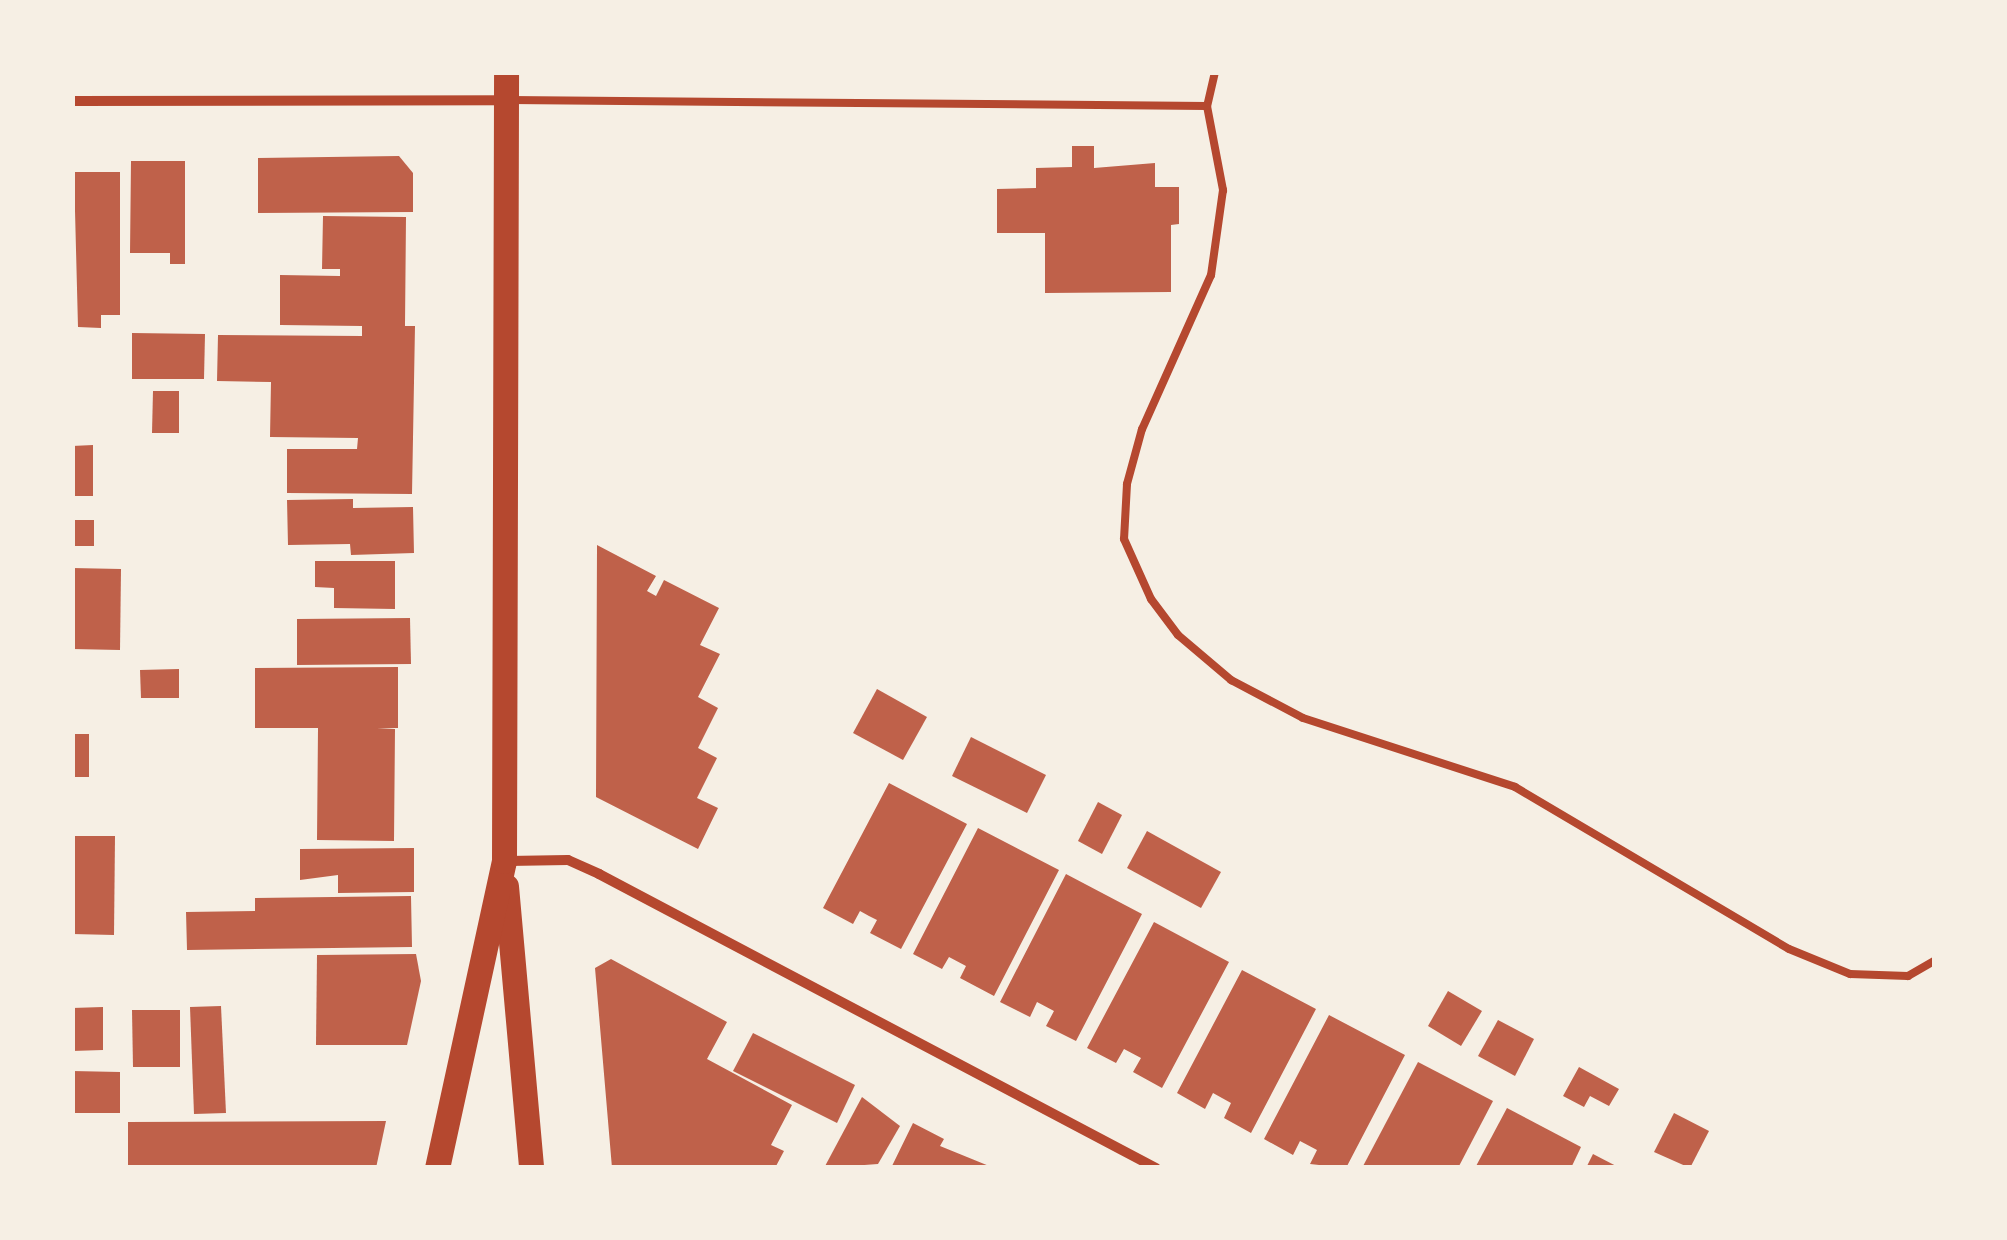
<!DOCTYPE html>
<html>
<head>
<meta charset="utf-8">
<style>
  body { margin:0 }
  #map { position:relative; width:2007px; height:1240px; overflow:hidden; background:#f6efe4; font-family:Signika,sans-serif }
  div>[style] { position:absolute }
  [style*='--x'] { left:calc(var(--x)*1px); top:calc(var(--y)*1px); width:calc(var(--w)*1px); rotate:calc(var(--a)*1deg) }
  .building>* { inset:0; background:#bf614a }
  .service>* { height:8px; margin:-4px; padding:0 4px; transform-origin:4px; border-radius:4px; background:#b5482f }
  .minor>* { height:10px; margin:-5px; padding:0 5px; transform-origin:5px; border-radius:5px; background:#b5482f }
  .primary>* { height:25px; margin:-12.5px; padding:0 12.5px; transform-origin:12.5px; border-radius:12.5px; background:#b5482f }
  span { translate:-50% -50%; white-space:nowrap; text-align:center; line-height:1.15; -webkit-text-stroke:8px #f6efe4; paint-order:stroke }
  .frame { position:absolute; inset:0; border:75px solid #f6efe4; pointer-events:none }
</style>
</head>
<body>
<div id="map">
  <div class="building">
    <i style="clip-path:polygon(1072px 146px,1094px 146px,1094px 168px,1155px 163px,1155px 187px,1179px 187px,1179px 224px,1171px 225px,1171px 292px,1045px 293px,1045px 233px,997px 233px,997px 189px,1036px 188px,1036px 168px,1072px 167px)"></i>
    <i style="clip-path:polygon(399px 156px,413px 173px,413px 212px,258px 213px,258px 158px)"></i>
    <i style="clip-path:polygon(131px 161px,185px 161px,185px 264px,170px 264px,170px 253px,130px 253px)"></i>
    <i style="clip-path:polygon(74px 172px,120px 172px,120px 315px,101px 315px,101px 328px,78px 327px)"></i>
    <i style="clip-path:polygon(323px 216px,406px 217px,405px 326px,415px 326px,412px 494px,287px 493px,287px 449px,357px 449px,358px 438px,270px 437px,271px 382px,217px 381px,218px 335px,362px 336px,362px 326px,280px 325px,280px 275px,340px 276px,340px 269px,322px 269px)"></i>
    <i style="clip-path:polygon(132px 333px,205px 334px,204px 379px,132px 379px)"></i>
    <i style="clip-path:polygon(153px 391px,179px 391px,179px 433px,152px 433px)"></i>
    <i style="clip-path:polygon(93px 445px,93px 496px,72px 496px,72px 446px)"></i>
    <i style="clip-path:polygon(353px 499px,353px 508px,413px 507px,414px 553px,351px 555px,350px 544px,288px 545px,287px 500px)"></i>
    <i style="clip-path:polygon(72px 520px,94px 520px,94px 546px,72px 546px)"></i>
    <i style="clip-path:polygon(597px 545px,656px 576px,647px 591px,656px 596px,664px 580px,719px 608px,700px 645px,720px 654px,698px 697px,718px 708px,698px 748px,717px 758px,697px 798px,718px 808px,698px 849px,596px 797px)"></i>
    <i style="clip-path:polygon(315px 561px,395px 561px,395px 609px,334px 608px,334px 588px,315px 587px)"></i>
    <i style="clip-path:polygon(72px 568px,121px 569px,120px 650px,72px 649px)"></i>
    <i style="clip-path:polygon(410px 618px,411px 664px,297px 665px,297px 619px)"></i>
    <i style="clip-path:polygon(398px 667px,398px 728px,377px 728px,395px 729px,394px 841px,317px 840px,318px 728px,255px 728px,255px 668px)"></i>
    <i style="clip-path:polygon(179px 669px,179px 698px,141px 698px,140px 670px)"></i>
    <i style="clip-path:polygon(877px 689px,927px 717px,903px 760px,853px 733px)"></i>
    <i style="clip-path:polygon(72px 734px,89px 734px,89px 777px,72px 777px)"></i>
    <i style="clip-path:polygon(971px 737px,1046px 775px,1027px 813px,952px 776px)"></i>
    <i style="clip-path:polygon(889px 783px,967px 824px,901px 949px,870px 933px,877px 920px,869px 916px,860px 911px,853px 924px,823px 908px)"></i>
    <i style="clip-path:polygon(1098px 802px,1122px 815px,1102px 854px,1078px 841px)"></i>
    <i style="clip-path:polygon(978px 828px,1059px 870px,994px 996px,960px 978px,966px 966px,949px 957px,942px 969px,913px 954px)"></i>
    <i style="clip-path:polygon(1147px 831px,1221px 872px,1201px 908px,1127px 868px)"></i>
    <i style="clip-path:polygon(72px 836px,115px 836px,114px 935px,72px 934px)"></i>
    <i style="clip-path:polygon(414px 848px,414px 892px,338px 893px,338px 875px,300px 880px,300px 849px)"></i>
    <i style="clip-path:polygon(1066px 874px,1142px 914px,1076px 1041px,1046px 1026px,1054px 1011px,1037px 1002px,1030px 1017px,1000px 1002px)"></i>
    <i style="clip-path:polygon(411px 896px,412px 947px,187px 950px,186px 912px,255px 911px,255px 898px)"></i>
    <i style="clip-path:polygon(1154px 922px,1229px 962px,1162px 1088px,1133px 1072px,1141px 1058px,1124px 1049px,1116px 1063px,1087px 1048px)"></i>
    <i style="clip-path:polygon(416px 954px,421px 981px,407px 1045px,316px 1045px,317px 955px)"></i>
    <i style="clip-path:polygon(611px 959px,727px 1022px,707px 1059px,792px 1105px,771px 1145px,784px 1151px,775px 1168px,612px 1168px,595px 968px)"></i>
    <i style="clip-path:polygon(1242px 970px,1316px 1009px,1251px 1133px,1224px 1118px,1231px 1103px,1213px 1093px,1205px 1109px,1177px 1093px)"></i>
    <i style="clip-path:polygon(1448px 991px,1482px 1011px,1461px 1046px,1428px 1026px)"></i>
    <i style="clip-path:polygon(221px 1006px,226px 1113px,194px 1114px,190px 1007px)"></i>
    <i style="clip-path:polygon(103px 1007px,103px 1050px,72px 1051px,72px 1008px)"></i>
    <i style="clip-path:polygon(132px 1010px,180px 1010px,180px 1067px,133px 1067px)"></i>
    <i style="clip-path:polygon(1329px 1015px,1405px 1055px,1346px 1168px,1310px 1164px,1317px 1150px,1300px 1141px,1293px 1155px,1264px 1139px)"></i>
    <i style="clip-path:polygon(1498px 1020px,1534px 1039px,1515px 1076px,1478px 1056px)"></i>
    <i style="clip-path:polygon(753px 1033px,855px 1085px,837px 1123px,733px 1071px)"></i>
    <i style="clip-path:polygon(1418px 1062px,1493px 1101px,1458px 1168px,1362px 1168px)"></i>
    <i style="clip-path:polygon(1579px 1067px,1619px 1089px,1609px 1106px,1590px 1096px,1584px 1107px,1563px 1096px)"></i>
    <i style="clip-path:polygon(72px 1071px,120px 1072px,120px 1113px,72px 1113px)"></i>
    <i style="clip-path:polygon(862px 1097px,900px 1126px,878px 1164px,824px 1168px)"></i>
    <i style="clip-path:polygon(1507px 1108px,1581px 1147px,1571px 1168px,1475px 1168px)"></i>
    <i style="clip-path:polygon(1674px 1113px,1709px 1131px,1690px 1168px,1654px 1152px)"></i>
    <i style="clip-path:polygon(386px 1121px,376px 1168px,128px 1168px,128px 1122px)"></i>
    <i style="clip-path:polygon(913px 1123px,944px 1139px,940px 1146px,994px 1168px,891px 1168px)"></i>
    <i style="clip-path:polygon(1593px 1154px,1620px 1168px,1586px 1168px)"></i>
  </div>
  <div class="service">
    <i style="--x:1215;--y:72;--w:35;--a:103"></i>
    <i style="--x:1207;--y:106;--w:86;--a:79.2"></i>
    <i style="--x:1223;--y:190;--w:86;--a:98"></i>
    <i style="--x:1211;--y:275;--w:169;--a:114.1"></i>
    <i style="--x:1142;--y:429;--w:57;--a:105.3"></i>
    <i style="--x:1127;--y:484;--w:55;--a:93.1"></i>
    <i style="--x:1124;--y:539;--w:66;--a:65.8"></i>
    <i style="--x:1151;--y:599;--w:45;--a:53.1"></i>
    <i style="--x:1178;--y:635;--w:70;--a:40.3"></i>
    <i style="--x:1231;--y:680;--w:81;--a:27.8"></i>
    <i style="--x:1303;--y:718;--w:223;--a:18"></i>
    <i style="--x:1515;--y:787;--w:318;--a:30.6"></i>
    <i style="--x:1789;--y:949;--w:66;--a:22.3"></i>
    <i style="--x:1850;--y:974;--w:58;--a:2"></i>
    <i style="--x:1908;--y:976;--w:30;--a:-30"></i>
    <i style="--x:510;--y:100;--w:697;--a:0.49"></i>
  </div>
  <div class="minor">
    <i style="--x:72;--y:101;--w:433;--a:-0.1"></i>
    <i style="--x:505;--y:861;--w:63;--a:-0.9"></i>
    <i style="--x:568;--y:860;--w:34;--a:24"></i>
    <i style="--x:599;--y:874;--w:630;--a:27.83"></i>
  </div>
  <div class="primary">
    <i style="--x:506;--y:886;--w:283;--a:84.9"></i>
    <i style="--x:437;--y:1168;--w:314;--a:-77.7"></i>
    <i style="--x:504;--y:861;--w:789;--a:-89.85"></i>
  </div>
  <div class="frame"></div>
</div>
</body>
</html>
